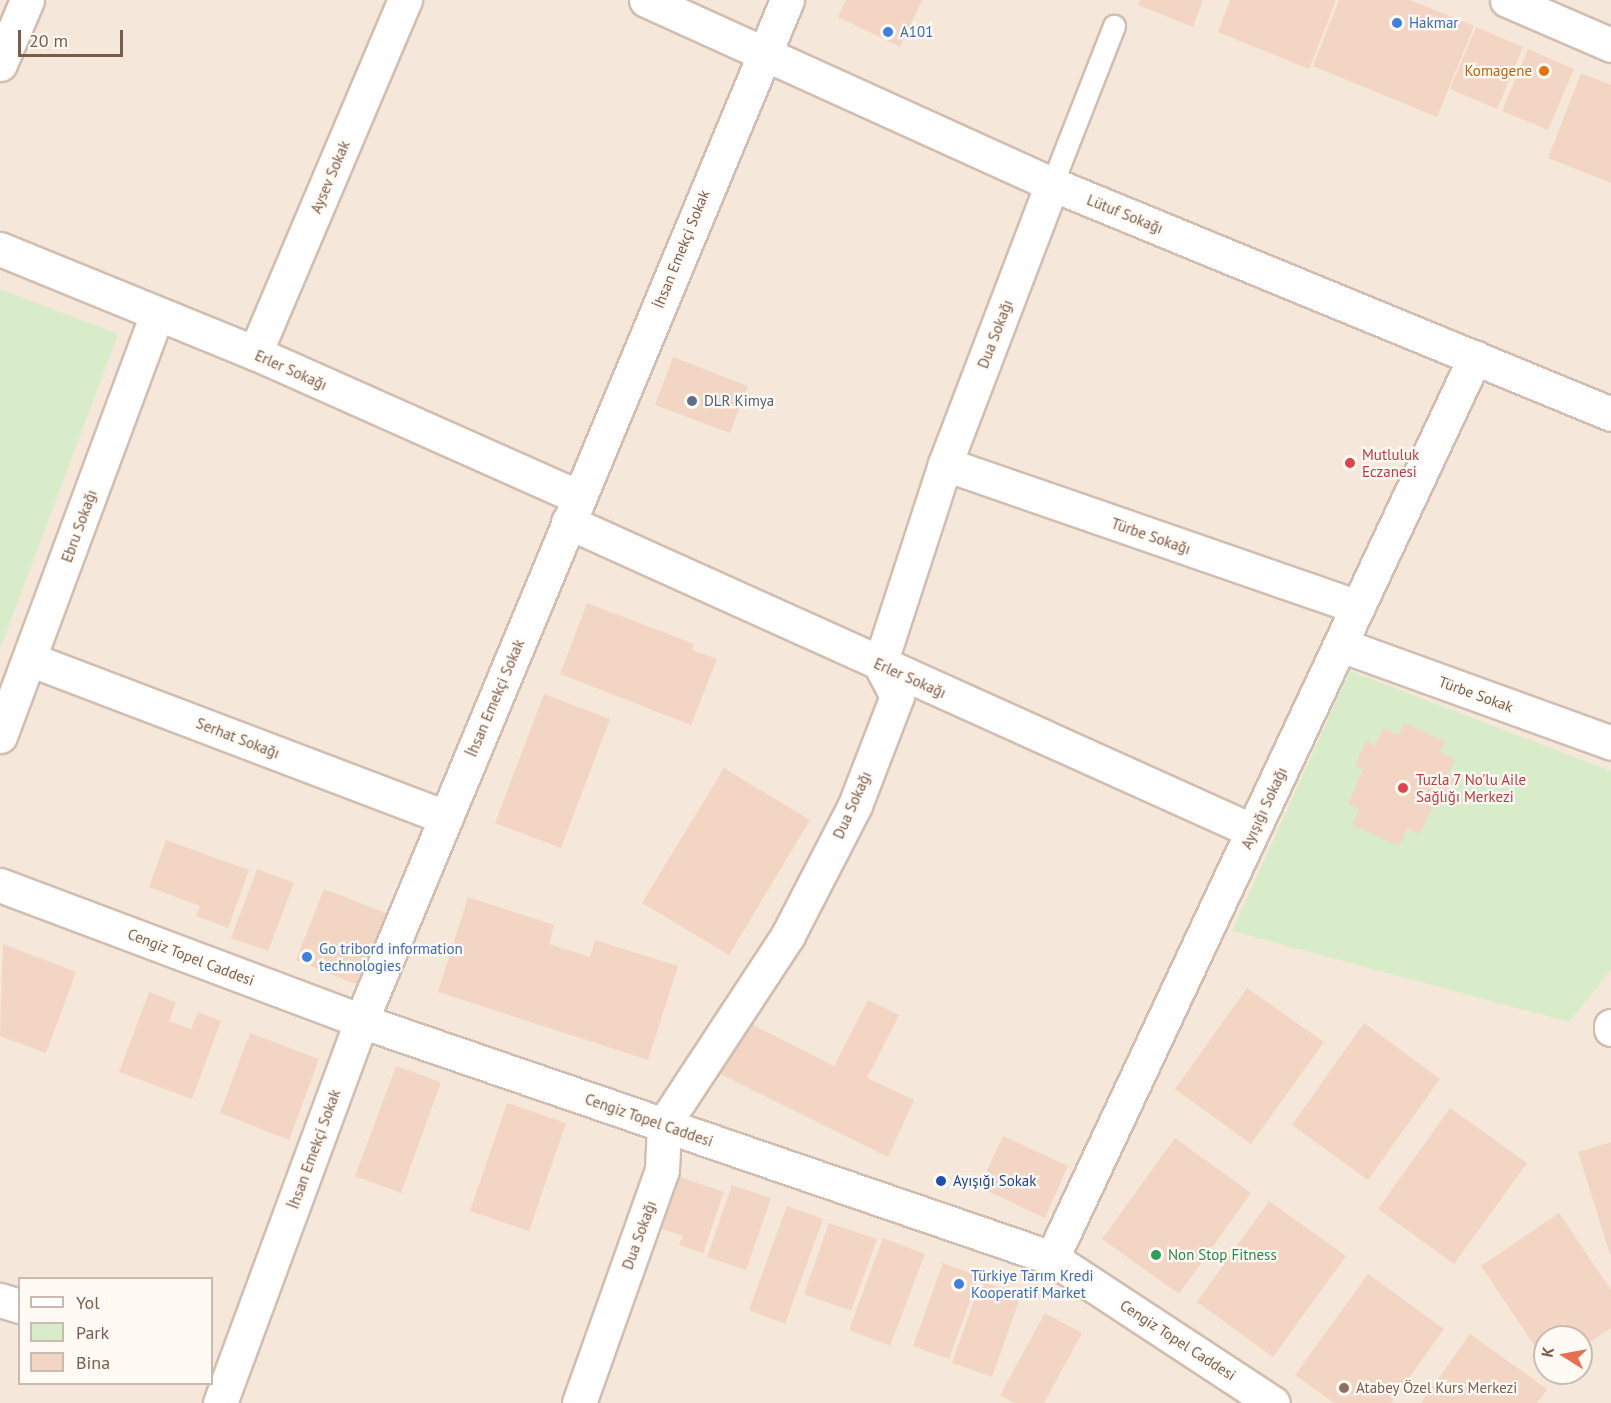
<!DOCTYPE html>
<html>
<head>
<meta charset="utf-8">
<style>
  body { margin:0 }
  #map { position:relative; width:1611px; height:1403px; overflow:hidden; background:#fdf6ec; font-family:"PT Sans",sans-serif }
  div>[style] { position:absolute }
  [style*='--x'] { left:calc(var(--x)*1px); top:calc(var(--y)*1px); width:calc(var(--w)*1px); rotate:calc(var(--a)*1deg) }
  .residential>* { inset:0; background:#f5e8da }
  .green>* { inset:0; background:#d8ecc9 }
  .building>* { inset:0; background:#f3d5c3 }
  .roads { filter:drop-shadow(2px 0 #d1beb0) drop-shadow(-2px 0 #d1beb0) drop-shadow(0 2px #d1beb0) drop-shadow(0 -2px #d1beb0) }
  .lane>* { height:21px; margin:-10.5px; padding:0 10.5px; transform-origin:10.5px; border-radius:10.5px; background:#fff }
  .street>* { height:33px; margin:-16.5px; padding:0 16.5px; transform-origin:16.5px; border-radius:16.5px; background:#fff }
  .secondary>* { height:33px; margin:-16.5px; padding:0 16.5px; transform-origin:16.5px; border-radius:16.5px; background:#fff }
  .dots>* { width:16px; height:16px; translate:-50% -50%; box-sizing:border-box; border:3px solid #fffaf3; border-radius:50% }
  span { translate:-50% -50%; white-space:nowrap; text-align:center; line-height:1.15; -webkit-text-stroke:4.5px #fffaf3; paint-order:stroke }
  .shop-label { font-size:15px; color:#366cbe }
  .left { translate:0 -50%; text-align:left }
  .food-label { font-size:15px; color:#c56008 }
  .right { translate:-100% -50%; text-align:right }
  .street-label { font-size:15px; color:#7a5c4d }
  .service-label { font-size:15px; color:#4e5e75 }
  .health-label { font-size:15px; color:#be3a42 }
  .transit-label { font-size:15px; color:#164399 }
  .leisure-label { font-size:15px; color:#27864d }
  .education-label { font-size:15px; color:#785e54 }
  .legend { position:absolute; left:18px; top:1277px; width:195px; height:108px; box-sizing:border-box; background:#fffaf3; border:2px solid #cabbb1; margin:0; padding:8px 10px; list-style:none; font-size:18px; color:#7a5c4d }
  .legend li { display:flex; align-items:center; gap:12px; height:30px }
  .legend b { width:30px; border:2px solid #cabbb1 }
  .north { position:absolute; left:1533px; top:1325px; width:60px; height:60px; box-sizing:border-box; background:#fffaf3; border:2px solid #cabbb1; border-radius:50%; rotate:281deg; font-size:16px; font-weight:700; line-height:24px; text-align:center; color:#7a5c4d }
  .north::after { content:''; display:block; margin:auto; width:21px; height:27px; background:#e76f51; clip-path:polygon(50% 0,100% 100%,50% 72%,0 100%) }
  .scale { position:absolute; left:18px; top:30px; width:105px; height:27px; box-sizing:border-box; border:3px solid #7a5c4d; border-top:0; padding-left:8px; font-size:18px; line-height:21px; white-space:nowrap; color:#7a5c4d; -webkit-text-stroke:4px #fffaf3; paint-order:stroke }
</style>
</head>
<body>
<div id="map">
  <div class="residential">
    <i style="clip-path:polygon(evenodd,0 0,1611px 0,1611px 1403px,0 1403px,0 0,20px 1278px,212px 1278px,212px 1384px,20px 1384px,20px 1278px,0 0,1545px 1337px,1581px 1337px,1581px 1373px,1545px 1373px,1545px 1337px)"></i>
  </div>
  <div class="green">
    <i style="clip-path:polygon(0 289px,118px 334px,0 649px)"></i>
    <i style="clip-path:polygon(1350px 671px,1611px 771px,1611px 970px,1569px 1022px,1232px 931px)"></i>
  </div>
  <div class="building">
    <i style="clip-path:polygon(846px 0,922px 0,900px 47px,838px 17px)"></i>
    <i style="clip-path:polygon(1140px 0,1203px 0,1193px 27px,1138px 5px)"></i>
    <i style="clip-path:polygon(1230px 0,1336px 0,1309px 69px,1218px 32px)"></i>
    <i style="clip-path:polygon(1339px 0,1410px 0,1474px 26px,1437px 117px,1313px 66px)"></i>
    <i style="clip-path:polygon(1476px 27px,1523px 47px,1497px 109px,1450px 89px)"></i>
    <i style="clip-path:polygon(1528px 49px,1574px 69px,1548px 130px,1502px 111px)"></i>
    <i style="clip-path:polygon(1581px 73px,1611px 85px,1611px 183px,1548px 158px)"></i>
    <i style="clip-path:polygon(673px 357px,748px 386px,730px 433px,655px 405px)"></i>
    <i style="clip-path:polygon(587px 603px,694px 644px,692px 650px,717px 659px,691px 725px,560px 674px)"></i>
    <i style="clip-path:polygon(544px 694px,610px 719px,561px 848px,495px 823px)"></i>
    <i style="clip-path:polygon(1404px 723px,1445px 741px,1440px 752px,1455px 759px,1447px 775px,1454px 779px,1444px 801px,1437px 797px,1420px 834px,1407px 828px,1399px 846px,1352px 825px,1359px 809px,1348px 804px,1363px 770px,1355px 766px,1366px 741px,1375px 746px,1383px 728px,1399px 735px)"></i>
    <i style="clip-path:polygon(724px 768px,810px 820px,729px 955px,642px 903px)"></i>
    <i style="clip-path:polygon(166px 840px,249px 870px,228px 928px,196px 916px,200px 906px,149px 887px)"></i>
    <i style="clip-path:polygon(257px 869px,294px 883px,268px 951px,231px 938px)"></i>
    <i style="clip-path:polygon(324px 889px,386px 913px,358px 985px,296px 960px)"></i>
    <i style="clip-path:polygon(468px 897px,554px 925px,549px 944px,590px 957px,595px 940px,678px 966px,648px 1060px,438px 992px)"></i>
    <i style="clip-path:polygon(3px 944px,76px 972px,46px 1053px,0 1036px)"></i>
    <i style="clip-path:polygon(1247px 988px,1324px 1042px,1251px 1144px,1175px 1089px)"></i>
    <i style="clip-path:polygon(149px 992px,176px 1002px,169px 1021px,191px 1029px,198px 1012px,221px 1021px,192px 1099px,119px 1072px)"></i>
    <i style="clip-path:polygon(868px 1000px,899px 1015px,867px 1078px,914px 1100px,888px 1157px,720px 1074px,747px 1022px,834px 1066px)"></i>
    <i style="clip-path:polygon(1364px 1023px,1440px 1079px,1368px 1180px,1292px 1125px)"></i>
    <i style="clip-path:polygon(250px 1033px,319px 1059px,289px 1140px,220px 1113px)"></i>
    <i style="clip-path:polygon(396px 1066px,441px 1082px,401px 1193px,355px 1176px)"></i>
    <i style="clip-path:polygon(507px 1103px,566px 1123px,529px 1231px,470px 1211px)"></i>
    <i style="clip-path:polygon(1450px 1108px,1527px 1163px,1454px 1264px,1378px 1209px)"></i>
    <i style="clip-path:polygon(1003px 1136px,1068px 1166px,1045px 1218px,979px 1187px)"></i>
    <i style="clip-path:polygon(1175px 1138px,1251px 1193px,1179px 1294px,1102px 1239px)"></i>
    <i style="clip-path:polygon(1611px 1142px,1611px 1254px,1610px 1254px,1578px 1152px)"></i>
    <i style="clip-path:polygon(680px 1177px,724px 1192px,703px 1253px,679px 1245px,683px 1236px,662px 1229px)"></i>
    <i style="clip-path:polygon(732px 1185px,771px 1198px,746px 1270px,707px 1257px)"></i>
    <i style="clip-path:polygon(1269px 1201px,1346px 1256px,1273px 1357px,1197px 1302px)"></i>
    <i style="clip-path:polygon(787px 1206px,823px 1219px,785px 1324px,749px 1310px)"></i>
    <i style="clip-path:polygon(1559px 1213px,1611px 1290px,1611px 1328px,1581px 1348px,1581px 1337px,1545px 1337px,1545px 1361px,1481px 1266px)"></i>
    <i style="clip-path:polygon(829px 1223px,877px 1239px,851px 1311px,804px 1294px)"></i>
    <i style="clip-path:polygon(883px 1238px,925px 1254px,890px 1346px,849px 1330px)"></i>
    <i style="clip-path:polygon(943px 1263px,979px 1276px,949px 1359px,913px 1346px)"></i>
    <i style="clip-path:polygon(1368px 1274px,1444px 1329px,1391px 1403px,1334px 1403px,1295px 1375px)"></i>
    <i style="clip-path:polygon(981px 1281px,1021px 1295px,992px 1377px,952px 1363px)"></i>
    <i style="clip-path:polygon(1045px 1313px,1082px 1333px,1044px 1403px,1014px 1403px,1000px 1395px)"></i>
    <i style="clip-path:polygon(1470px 1334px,1547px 1389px,1537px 1403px,1421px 1403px)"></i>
  </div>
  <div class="roads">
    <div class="lane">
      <i style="--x:1052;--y:184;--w:170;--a:-68.6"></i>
    </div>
    <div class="street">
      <i style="--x:646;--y:0;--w:446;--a:24.4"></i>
      <i style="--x:1052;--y:184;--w:604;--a:22.36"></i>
      <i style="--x:1507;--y:0;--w:113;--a:23.4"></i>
      <i style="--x:0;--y:64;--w:69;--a:-67.1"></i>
      <i style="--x:0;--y:249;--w:275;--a:22.2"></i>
      <i style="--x:255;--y:353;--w:355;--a:24"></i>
      <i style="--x:255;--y:353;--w:384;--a:-67"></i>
      <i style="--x:945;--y:464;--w:437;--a:19.1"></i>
      <i style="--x:568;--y:522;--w:751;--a:24.28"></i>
      <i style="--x:1341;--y:645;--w:287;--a:19.9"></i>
      <i style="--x:29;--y:659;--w:446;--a:20.8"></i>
      <i style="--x:0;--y:736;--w:448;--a:-69.6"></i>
      <i style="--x:1611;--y:1026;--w:3;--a:90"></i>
      <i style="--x:1052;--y:1258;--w:995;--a:-64.85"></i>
      <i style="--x:0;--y:1300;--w:21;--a:17"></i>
      <i style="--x:220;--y:1403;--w:407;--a:-69.7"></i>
      <i style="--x:361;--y:1021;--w:1106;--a:-67.35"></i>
      <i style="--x:579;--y:1403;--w:247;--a:-70.4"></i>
      <i style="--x:662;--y:1170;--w:46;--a:-87.5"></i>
      <i style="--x:664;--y:1124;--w:226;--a:-56.7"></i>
      <i style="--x:788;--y:935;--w:146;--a:-62.7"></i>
      <i style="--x:855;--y:805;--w:117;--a:-68.9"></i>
      <i style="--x:897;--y:696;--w:36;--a:-118"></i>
      <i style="--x:880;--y:664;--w:210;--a:-72"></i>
      <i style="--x:945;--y:464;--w:300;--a:-69.1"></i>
    </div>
    <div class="secondary">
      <i style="--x:0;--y:885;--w:386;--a:20.6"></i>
      <i style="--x:361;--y:1021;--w:731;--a:18.93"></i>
      <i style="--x:1052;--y:1258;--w:264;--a:33.3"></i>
    </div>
  </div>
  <div class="dots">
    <i style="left:1397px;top:23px;background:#3f7fe0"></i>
    <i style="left:888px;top:32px;background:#3f7fe0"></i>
    <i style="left:1544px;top:71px;background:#e8710a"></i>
    <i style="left:692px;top:401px;background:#5c6f8a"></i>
    <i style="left:1350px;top:463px;background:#e0444e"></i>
    <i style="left:1403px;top:788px;background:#e0444e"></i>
    <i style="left:307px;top:957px;background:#3f7fe0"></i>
    <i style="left:941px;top:1181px;background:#1a4fb4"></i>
    <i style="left:1156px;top:1255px;background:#2e9e5b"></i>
    <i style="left:959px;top:1284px;background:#3f7fe0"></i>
    <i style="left:1344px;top:1388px;background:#8d6e63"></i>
  </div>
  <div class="shop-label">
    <span class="left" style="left:1409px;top:23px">Hakmar</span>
    <span class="left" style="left:900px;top:32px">A101</span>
    <span class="left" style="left:319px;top:957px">Go tribord information<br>technologies</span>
    <span class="left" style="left:971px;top:1284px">Türkiye Tarım Kredi<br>Kooperatif Market</span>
  </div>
  <div class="food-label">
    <span class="right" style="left:1532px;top:71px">Komagene</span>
  </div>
  <div class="street-label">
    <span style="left:330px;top:177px;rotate:-67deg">Aysev Sokak</span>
    <span style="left:1125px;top:214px;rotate:22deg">Lütuf Sokağı</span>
    <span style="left:681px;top:249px;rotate:-68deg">İhsan Emekçi Sokak</span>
    <span style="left:995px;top:334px;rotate:-69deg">Dua Sokağı</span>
    <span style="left:291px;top:370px;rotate:24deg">Erler Sokağı</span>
    <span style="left:79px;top:526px;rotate:-70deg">Ebru Sokağı</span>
    <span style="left:1151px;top:536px;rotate:19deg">Türbe Sokağı</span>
    <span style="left:910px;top:678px;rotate:24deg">Erler Sokağı</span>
    <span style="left:1476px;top:694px;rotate:20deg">Türbe Sokak</span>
    <span style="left:495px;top:698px;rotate:-67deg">İhsan Emekçi Sokak</span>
    <span style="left:238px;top:738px;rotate:21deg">Serhat Sokağı</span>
    <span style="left:852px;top:805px;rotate:-66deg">Dua Sokağı</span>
    <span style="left:1264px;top:808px;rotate:-65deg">Ayışığı Sokağı</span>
    <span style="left:191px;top:957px;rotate:21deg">Cengiz Topel Caddesi</span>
    <span style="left:649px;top:1120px;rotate:19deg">Cengiz Topel Caddesi</span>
    <span style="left:314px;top:1149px;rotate:-70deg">İhsan Emekçi Sokak</span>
    <span style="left:639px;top:1235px;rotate:-70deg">Dua Sokağı</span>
    <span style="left:1178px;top:1340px;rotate:33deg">Cengiz Topel Caddesi</span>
  </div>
  <div class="service-label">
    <span class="left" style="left:704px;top:401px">DLR Kimya</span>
  </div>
  <div class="health-label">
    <span class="left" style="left:1362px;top:463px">Mutluluk<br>Eczanesi</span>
    <span class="left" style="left:1416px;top:788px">Tuzla 7 No'lu Aile<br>Sağlığı Merkezi</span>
  </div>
  <div class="transit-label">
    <span class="left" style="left:953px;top:1181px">Ayışığı Sokak</span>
  </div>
  <div class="leisure-label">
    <span class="left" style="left:1168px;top:1255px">Non Stop Fitness</span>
  </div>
  <div class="education-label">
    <span class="left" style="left:1356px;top:1388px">Atabey Özel Kurs Merkezi</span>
  </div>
  <ul class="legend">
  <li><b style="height:8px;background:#fff"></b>Yol</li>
  <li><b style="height:16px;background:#d8ecc9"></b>Park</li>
  <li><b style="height:16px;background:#f3d5c3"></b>Bina</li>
  </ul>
  <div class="north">K</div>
  <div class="scale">20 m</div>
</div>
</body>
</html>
